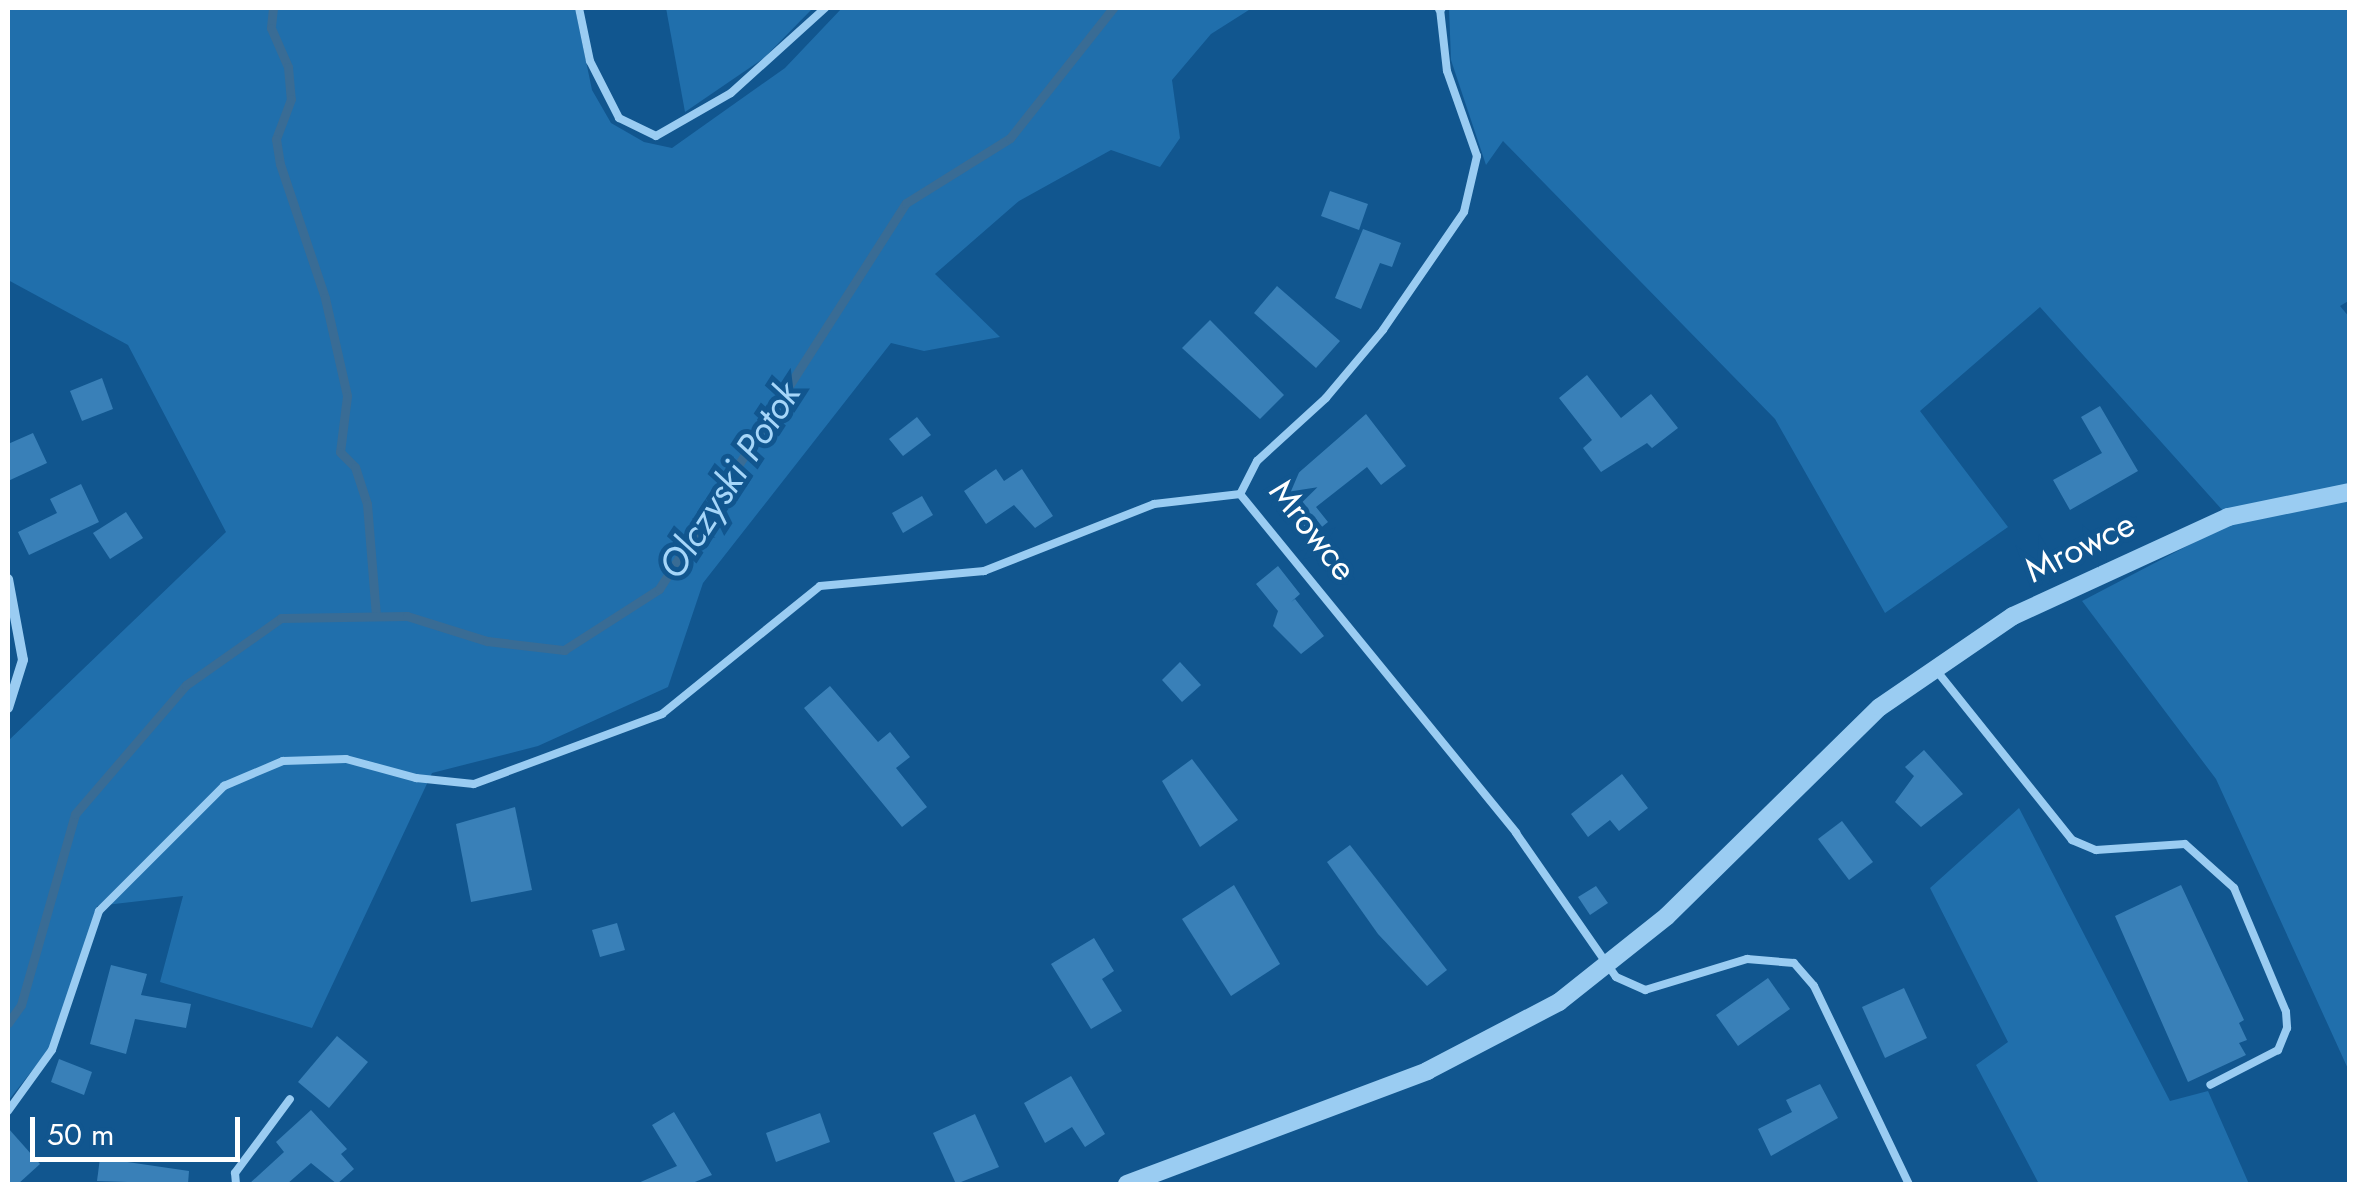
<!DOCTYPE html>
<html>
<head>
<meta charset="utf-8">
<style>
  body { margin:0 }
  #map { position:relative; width:2357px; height:1192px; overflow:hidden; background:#11568f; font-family:Jost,sans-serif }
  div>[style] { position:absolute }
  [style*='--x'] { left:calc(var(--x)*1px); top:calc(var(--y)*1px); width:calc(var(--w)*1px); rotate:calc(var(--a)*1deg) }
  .green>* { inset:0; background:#206fac }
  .stream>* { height:9px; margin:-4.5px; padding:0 4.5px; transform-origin:4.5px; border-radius:4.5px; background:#396c95 }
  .building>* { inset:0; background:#3980b8 }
  .service>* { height:8px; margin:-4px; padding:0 4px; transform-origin:4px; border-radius:4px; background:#9accf2 }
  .minor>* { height:10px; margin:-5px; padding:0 5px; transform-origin:5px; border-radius:5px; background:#9accf2 }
  .tertiary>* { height:18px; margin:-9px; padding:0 9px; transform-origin:9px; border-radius:9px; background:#9accf2 }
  span { translate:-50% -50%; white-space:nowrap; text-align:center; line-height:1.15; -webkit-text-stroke:10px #11568f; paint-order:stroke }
  .street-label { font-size:35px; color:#fff }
  .water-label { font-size:38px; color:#a6d6f9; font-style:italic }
  .frame { position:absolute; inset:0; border:10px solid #fff; pointer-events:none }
  .scale { position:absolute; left:30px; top:1117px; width:210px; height:45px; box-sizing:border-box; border:5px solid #fff; border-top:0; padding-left:12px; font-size:30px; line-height:35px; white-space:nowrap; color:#fff; -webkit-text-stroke:8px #11568f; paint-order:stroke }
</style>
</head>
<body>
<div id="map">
  <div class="green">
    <i style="clip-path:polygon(8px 8px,575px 8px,592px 90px,611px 123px,644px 142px,672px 148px,785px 68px,842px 8px,1252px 8px,1211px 34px,1172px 80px,1180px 138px,1160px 167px,1111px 150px,1019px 201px,935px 274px,1000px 337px,924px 351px,891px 343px,703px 583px,668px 687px,538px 746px,432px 773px,312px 1028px,160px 982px,183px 896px,97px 906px,50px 1048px,8px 1101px,8px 741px,226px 532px,128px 345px,8px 280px)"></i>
    <i style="clip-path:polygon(666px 8px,813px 8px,764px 58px,685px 112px)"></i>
    <i style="clip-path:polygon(1449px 8px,2349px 8px,2350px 300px,2340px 306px,2350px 318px,2349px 1071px,2216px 779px,2082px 601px,2233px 522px,2040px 307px,1920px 411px,2008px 527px,1885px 613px,1775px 419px,1503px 141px,1486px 165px,1451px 60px)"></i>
    <i style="clip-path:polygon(2019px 808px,2170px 1101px,2208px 1091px,2249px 1184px,2039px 1184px,1976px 1065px,2008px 1042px,1930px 888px)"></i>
  </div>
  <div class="stream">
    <i style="--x:273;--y:8;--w:20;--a:96"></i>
    <i style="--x:271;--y:28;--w:43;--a:66.4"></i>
    <i style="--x:288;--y:67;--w:32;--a:85"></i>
    <i style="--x:291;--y:99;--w:43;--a:110.6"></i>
    <i style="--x:276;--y:139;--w:25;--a:81"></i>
    <i style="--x:280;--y:164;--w:141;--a:71.4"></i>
    <i style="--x:325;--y:298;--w:100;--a:77.3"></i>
    <i style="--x:347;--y:396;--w:56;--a:97.1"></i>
    <i style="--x:340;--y:452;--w:21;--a:45"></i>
    <i style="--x:355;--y:467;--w:39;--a:72"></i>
    <i style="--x:367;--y:504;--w:112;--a:85.4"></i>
    <i style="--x:8;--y:1023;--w:22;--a:-54"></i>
    <i style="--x:21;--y:1005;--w:198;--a:-74.2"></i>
    <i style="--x:75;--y:814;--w:170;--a:-49.3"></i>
    <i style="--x:186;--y:685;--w:116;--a:-35.2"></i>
    <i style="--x:281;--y:618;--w:126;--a:-0.9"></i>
    <i style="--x:407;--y:616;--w:84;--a:17.4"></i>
    <i style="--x:487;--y:641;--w:78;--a:6.7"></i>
    <i style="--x:564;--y:650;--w:113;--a:-32.7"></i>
    <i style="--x:659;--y:589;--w:458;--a:-57.4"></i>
    <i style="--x:906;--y:203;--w:123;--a:-32"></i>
    <i style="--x:1010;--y:138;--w:166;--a:-51.6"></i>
  </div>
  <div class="building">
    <i style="clip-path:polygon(1330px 191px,1368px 204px,1359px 230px,1321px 216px)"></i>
    <i style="clip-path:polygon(1363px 229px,1401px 243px,1392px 267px,1380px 263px,1361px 309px,1335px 298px)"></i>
    <i style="clip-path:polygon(1277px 286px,1340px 341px,1316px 368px,1254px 313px)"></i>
    <i style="clip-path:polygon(1210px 320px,1284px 395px,1260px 419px,1182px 348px)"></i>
    <i style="clip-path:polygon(1587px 375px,1621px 418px,1651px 394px,1678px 428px,1652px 448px,1647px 443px,1601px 472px,1583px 448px,1592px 440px,1559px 398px)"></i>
    <i style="clip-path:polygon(102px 378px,113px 409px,82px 421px,70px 391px)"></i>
    <i style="clip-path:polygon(2100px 406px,2138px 471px,2070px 510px,2053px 480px,2102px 453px,2081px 417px)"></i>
    <i style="clip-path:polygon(1366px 414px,1406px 466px,1381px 485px,1367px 467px,1316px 507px,1328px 522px,1307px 539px,1272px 496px)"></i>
    <i style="clip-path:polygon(917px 417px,931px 435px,903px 456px,889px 439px)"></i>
    <i style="clip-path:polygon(33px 433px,47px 463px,8px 481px,8px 444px)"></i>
    <i style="clip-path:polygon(996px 469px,1004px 481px,1022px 469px,1053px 516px,1035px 528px,1014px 505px,986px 524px,964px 491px)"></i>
    <i style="clip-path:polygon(81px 484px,99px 522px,29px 555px,18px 532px,57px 513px,50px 499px)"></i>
    <i style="clip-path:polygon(922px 496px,933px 515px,903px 533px,892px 513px)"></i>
    <i style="clip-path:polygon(126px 512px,143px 538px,110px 559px,93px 533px)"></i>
    <i style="clip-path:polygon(1278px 566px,1300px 594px,1291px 602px,1295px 599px,1324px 636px,1301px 654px,1273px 626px,1278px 611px,1256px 584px)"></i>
    <i style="clip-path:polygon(1180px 662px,1201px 685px,1182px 702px,1162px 680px)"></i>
    <i style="clip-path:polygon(830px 686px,878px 742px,890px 732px,910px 757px,896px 768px,927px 807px,902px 827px,804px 708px)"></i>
    <i style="clip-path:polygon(1924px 750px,1963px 794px,1921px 827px,1895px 802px,1914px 776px,1905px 767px)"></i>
    <i style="clip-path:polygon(1192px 759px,1238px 820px,1200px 847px,1162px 781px)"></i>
    <i style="clip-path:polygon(1622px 774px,1648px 808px,1619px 831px,1610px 820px,1588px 837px,1571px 814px)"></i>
    <i style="clip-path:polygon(515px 807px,532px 890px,471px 902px,456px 824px)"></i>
    <i style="clip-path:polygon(1842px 821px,1873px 862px,1849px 880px,1818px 839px)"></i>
    <i style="clip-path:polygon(1350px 845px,1447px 970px,1427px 986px,1378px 934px,1327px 862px)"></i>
    <i style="clip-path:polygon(1234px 885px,1280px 964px,1231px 996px,1182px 919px)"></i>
    <i style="clip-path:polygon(2181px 885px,2244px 1020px,2239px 1023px,2247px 1040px,2239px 1043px,2246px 1055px,2188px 1082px,2115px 916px)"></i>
    <i style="clip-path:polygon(1596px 886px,1608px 903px,1590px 915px,1578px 897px)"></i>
    <i style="clip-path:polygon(617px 923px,625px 950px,600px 957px,592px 930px)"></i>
    <i style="clip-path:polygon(1094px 938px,1114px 971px,1102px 979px,1122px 1011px,1091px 1029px,1051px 964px)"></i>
    <i style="clip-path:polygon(111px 965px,147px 974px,141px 995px,191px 1004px,186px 1028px,135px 1019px,126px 1054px,90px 1044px)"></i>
    <i style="clip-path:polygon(1768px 978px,1790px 1009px,1738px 1046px,1716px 1015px)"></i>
    <i style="clip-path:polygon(1904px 988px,1927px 1038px,1885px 1058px,1862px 1007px)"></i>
    <i style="clip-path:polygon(337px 1036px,368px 1062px,329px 1108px,298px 1082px)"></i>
    <i style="clip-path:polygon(59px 1059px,92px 1072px,84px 1095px,51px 1082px)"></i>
    <i style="clip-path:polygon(1071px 1076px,1105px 1134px,1085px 1147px,1072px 1127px,1045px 1143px,1024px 1103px)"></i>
    <i style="clip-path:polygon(1820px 1084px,1838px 1118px,1771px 1156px,1758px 1129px,1792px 1112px,1786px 1100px)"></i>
    <i style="clip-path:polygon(311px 1110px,347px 1149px,341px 1154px,354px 1169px,337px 1184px,311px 1163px,287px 1184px,249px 1184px,284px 1152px,276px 1142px)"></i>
    <i style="clip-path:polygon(674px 1112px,712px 1175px,690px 1184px,636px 1184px,677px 1166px,652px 1125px)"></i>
    <i style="clip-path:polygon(820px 1113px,830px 1142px,776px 1162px,766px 1133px)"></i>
    <i style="clip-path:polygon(975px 1114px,999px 1167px,956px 1184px,933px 1133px)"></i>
    <i style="clip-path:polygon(8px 1128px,40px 1164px,18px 1184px,8px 1184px)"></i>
    <i style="clip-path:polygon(100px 1158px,189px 1171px,188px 1184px,97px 1181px)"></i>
  </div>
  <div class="service">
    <i style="--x:579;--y:8;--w:54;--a:78.3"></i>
    <i style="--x:590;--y:61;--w:64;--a:63"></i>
    <i style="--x:619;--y:118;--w:41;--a:25.9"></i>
    <i style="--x:656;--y:136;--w:86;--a:-29.8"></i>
    <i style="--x:731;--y:93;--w:127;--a:-42.1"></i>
    <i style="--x:1440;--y:9;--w:62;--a:83.6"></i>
    <i style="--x:1447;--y:71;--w:90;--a:70.6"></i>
    <i style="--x:1477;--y:156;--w:57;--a:103.1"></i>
    <i style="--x:1464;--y:212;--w:143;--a:124.5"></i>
    <i style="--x:1383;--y:330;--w:89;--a:130"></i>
    <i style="--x:1326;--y:398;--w:93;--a:137.6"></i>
    <i style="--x:1257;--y:461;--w:37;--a:117"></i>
    <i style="--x:1240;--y:494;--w:437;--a:50.8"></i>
    <i style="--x:1516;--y:833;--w:175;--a:55.2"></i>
    <i style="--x:1616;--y:977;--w:32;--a:24"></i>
    <i style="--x:1645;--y:990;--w:107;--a:-16.9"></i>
    <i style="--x:1747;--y:959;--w:47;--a:4.9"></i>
    <i style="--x:1794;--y:963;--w:30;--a:49"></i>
    <i style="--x:1814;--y:986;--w:220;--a:64.4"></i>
    <i style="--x:1936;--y:670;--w:218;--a:51.3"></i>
    <i style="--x:2072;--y:840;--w:26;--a:23"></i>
    <i style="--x:2096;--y:850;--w:89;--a:-3.9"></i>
    <i style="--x:2185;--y:844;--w:66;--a:41.9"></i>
    <i style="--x:2234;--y:888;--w:134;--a:67.2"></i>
    <i style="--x:2286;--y:1012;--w:16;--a:86"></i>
    <i style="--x:2287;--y:1028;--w:24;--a:112"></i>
    <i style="--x:2278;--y:1050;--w:76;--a:152.8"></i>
    <i style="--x:8;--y:1111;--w:75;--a:-54.2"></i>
    <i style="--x:52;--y:1050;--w:147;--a:-71.3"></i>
    <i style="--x:99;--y:911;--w:177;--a:-45"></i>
    <i style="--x:224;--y:786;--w:64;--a:-23"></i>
    <i style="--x:283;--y:761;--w:63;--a:-1.8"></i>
    <i style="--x:346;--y:759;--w:73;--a:15.2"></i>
    <i style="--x:416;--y:778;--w:58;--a:5.9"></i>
    <i style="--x:474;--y:784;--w:201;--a:-20.4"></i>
    <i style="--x:662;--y:714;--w:203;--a:-39"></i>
    <i style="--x:820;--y:586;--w:165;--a:-5.2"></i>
    <i style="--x:984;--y:571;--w:183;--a:-21.5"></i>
    <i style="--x:1154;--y:504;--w:87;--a:-6.6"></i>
    <i style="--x:236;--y:1184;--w:11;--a:-95"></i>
    <i style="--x:235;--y:1173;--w:92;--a:-53.4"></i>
  </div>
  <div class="minor">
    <i style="--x:1440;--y:9;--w:1;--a:-45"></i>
    <i style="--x:8;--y:579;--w:82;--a:79.5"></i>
    <i style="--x:23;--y:660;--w:50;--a:107.4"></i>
  </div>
  <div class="tertiary">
    <i style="--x:1127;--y:1184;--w:321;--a:-20.6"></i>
    <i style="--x:1427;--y:1071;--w:149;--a:-27.6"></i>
    <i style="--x:1559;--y:1002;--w:138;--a:-38.5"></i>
    <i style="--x:1667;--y:916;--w:298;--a:-44.5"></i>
    <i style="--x:1880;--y:707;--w:161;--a:-34.4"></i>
    <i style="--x:2013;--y:616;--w:237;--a:-24.7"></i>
    <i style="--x:2228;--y:517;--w:125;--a:-11.6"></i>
  </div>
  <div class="street-label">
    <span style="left:1313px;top:530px;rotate:52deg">Mrowce</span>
    <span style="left:2080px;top:547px;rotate:-26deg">Mrowce</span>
  </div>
  <div class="water-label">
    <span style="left:729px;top:480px;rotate:-57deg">Olczyski Potok</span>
  </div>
  <div class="frame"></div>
  <div class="scale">50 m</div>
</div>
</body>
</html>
